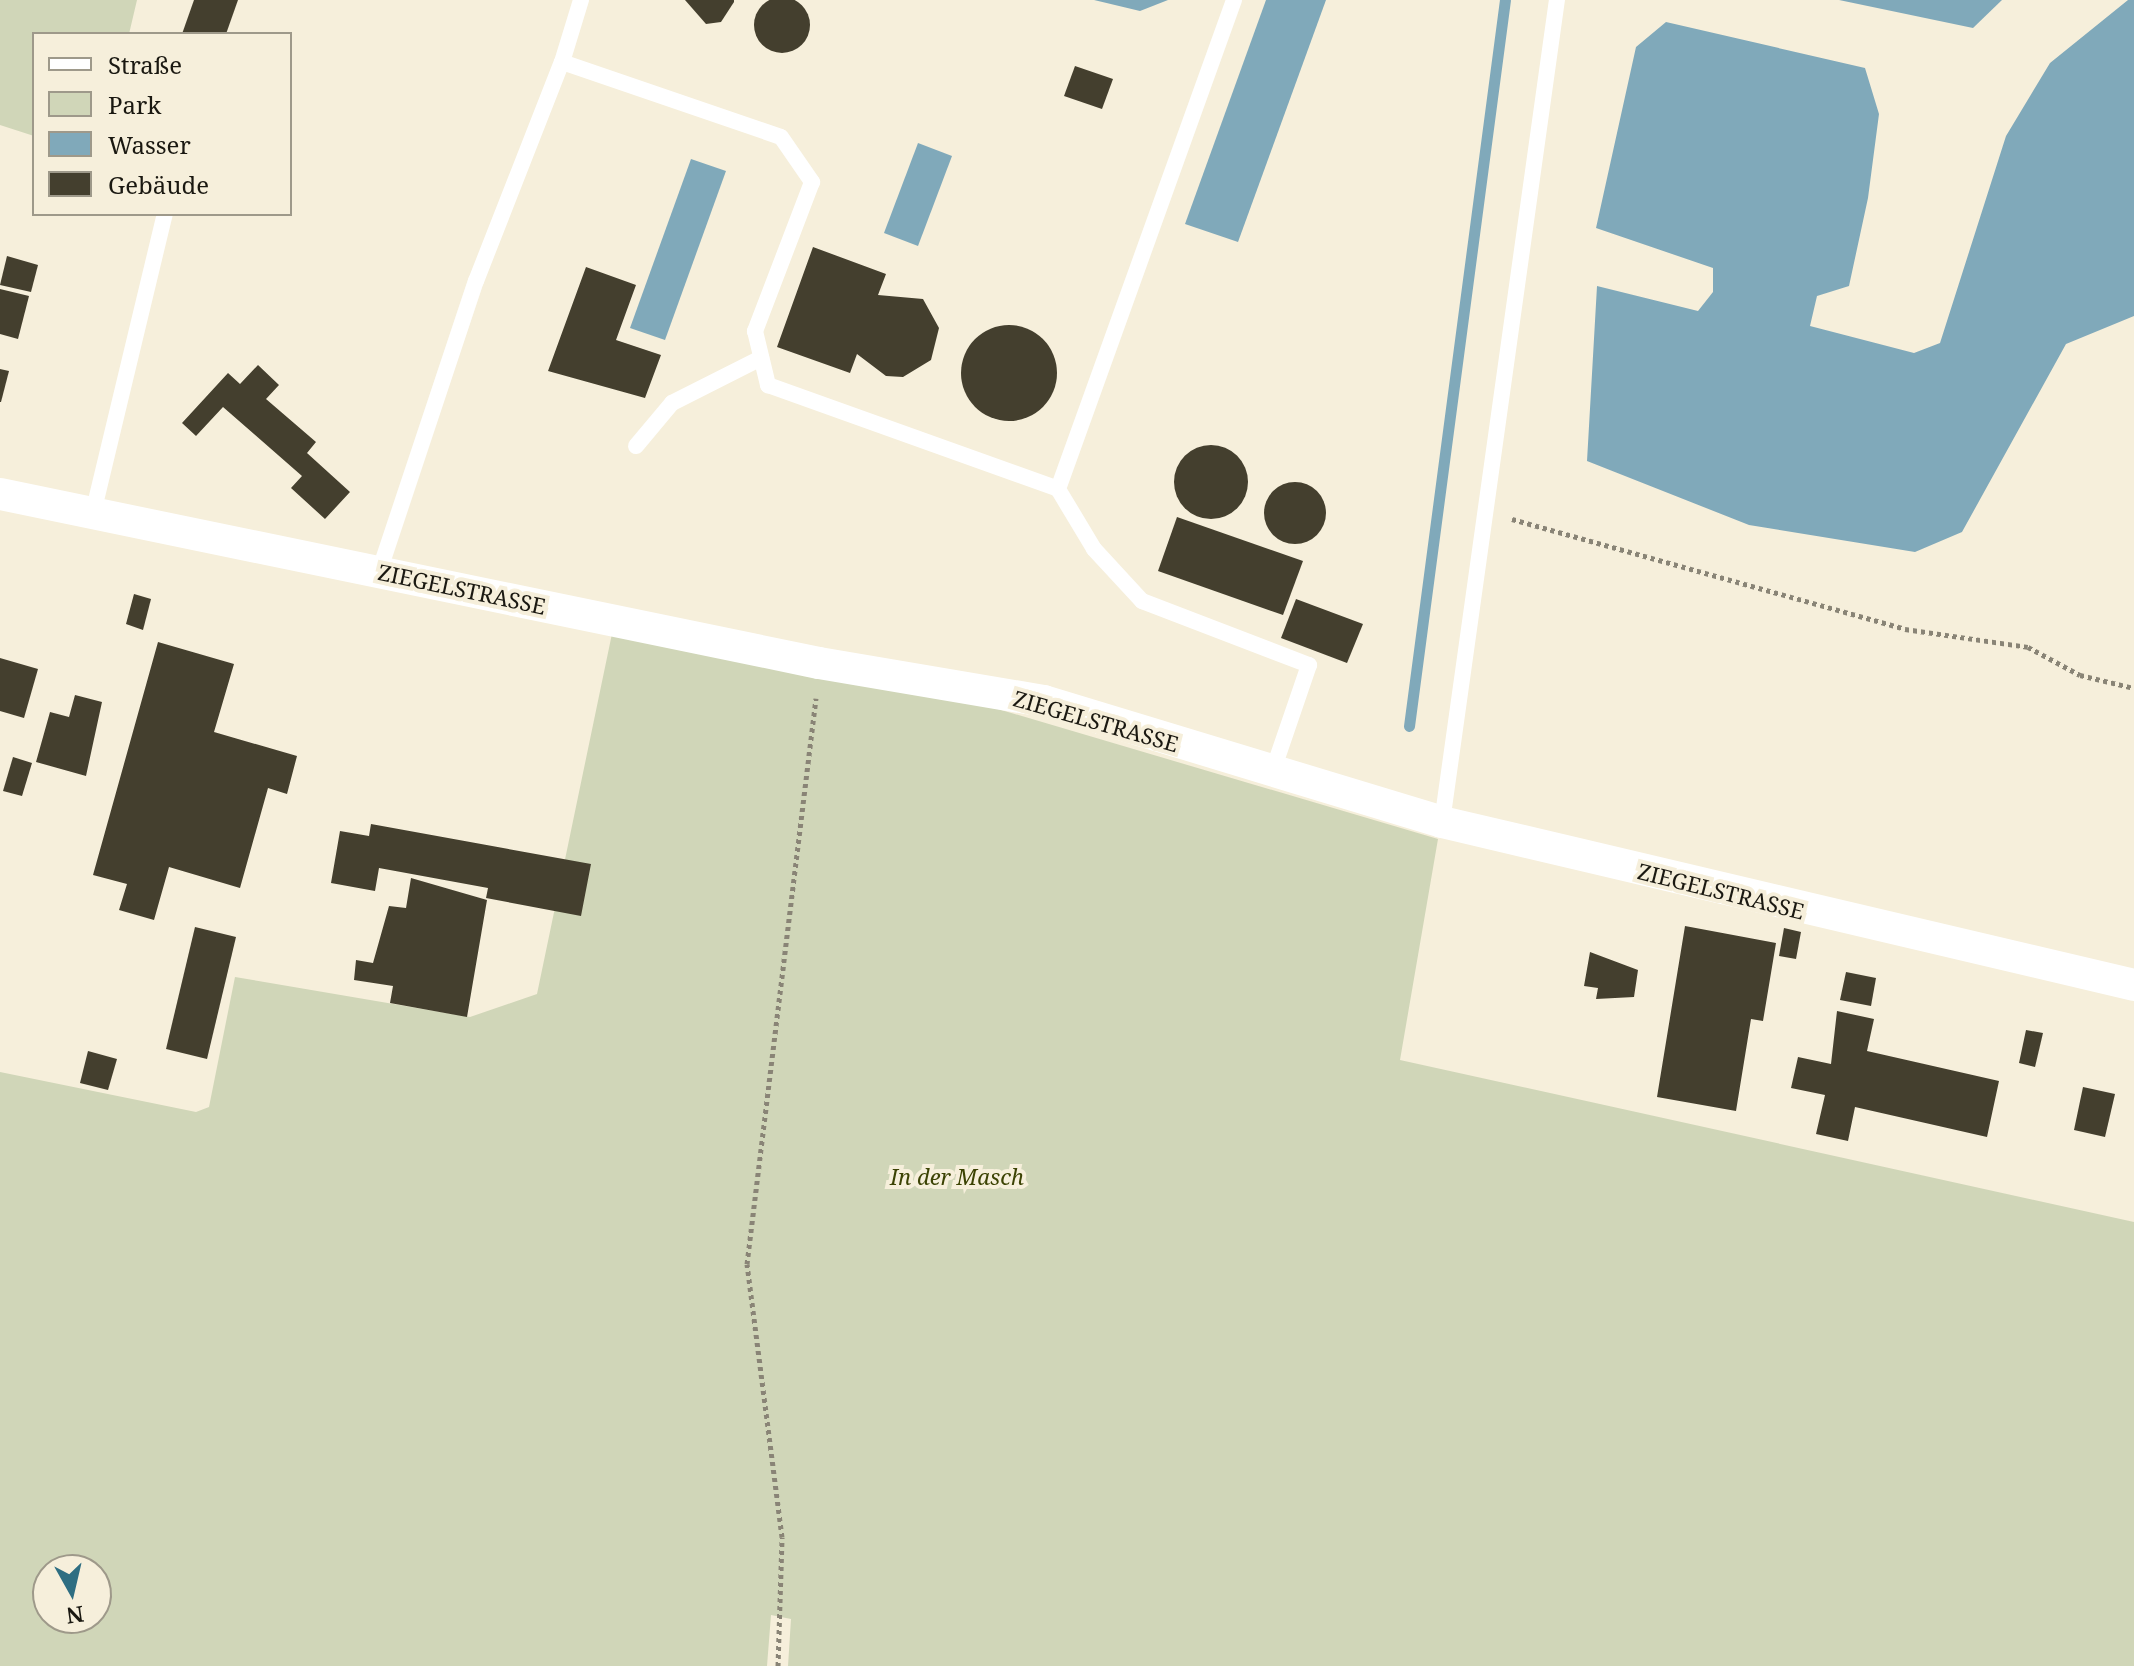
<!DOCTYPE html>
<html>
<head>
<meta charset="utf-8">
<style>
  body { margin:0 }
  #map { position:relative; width:2134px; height:1666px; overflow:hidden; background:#f6efdb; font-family:"Noto Serif",serif }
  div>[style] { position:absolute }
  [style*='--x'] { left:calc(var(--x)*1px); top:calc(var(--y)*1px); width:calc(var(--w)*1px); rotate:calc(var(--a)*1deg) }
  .green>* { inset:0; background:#d0d6b8 }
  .water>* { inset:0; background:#80a9ba }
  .stream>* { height:11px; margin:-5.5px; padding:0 5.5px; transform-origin:5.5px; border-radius:5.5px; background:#80a9ba }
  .building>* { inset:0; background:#443f2e }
  .round { border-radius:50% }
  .path>* { height:5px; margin-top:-2.5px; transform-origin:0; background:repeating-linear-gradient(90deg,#898476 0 4px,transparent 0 8px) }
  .lane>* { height:16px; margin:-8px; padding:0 8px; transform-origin:8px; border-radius:8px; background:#fff }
  .street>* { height:32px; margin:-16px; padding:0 16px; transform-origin:16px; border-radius:16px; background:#fff }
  span { translate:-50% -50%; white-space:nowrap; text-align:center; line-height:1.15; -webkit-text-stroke:8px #f6efdb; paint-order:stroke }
  .street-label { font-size:22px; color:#1a1811 }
  .park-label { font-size:22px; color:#3c4304; font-style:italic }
  .legend { position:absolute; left:32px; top:32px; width:260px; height:184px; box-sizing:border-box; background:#f6efdb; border:2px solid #9e998a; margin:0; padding:10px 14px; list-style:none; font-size:24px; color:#1a1811 }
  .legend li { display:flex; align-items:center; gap:16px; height:40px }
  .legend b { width:40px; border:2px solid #9e998a }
  .north { position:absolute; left:32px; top:1554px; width:80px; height:80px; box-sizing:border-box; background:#f6efdb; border:2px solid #9e998a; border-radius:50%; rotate:172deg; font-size:22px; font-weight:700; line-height:32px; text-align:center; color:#1a1811 }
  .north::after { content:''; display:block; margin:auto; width:28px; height:36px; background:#2e6e82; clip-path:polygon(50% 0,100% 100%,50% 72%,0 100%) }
</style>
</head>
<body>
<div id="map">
  <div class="green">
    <i style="clip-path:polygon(0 0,137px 0,129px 34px,34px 34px,34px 136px,0 125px)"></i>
    <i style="clip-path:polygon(evenodd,614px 624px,954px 696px,1438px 839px,1400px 1060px,2134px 1222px,2134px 1666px,788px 1666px,791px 1619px,771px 1615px,767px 1666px,0 1666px,0 1072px,196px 1112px,209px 1107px,235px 977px,470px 1017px,537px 994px,614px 624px,48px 1570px,96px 1570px,96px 1618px,48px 1618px,48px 1570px)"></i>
  </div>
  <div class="water">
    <i style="clip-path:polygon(1094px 0,1168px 0,1140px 11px)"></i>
    <i style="clip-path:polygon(1266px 0,1326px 0,1238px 242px,1185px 224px)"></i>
    <i style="clip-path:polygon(1839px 0,2002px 0,1973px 28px)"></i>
    <i style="clip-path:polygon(2128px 0,2134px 0,2134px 316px,2066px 344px,1962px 532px,1915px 552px,1749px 525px,1587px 461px,1597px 286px,1698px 311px,1713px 292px,1713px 268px,1596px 228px,1636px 47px,1666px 22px,1865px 68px,1879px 114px,1868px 198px,1849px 286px,1817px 296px,1810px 326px,1914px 353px,1940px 343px,2006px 136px,2050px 63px)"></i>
    <i style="clip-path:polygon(918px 143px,952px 156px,918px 246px,884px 233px)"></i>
    <i style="clip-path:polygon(691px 159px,726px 171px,665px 340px,630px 328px)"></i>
  </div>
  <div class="stream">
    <i style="--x:1409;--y:726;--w:732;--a:-82.47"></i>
  </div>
  <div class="building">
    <i class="round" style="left:754px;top:-3px;width:56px;height:56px"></i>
    <i style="clip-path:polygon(194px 0,238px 0,226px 34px,182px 34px)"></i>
    <i style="clip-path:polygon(685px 0,734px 0,734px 2px,721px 22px,706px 24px)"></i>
    <i style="clip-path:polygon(1075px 66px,1113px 79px,1102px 109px,1064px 96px)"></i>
    <i style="clip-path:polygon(813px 247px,886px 274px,878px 295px,923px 299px,939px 328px,931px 360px,903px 377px,886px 376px,857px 354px,850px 373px,777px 347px)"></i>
    <i style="clip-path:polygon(7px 256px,38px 265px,31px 292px,0 285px)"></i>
    <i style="clip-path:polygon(586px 267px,636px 285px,616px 340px,661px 355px,645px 398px,548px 371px)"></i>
    <i style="clip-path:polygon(0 289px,29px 296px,18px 339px,0 334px)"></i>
    <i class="round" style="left:961px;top:325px;width:96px;height:96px"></i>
    <i style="clip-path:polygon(258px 365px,279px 385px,266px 399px,316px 442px,307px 453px,350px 492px,325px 519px,291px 488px,302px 476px,223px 407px,196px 436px,182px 423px,228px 373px,240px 384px)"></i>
    <i style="clip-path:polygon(0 369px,9px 371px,1px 402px,0 402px)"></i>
    <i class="round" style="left:1174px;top:445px;width:74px;height:74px"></i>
    <i class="round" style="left:1264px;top:482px;width:62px;height:62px"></i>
    <i style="clip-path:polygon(1177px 517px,1303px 561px,1283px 615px,1158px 571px)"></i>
    <i style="clip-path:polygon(134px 594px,151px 599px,143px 630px,126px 624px)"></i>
    <i style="clip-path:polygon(1296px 599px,1363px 624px,1347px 663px,1281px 638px)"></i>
    <i style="clip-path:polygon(158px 642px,234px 664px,214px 732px,297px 756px,287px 794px,268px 788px,240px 888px,169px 867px,154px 920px,119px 910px,127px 884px,93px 875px)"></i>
    <i style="clip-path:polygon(0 658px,38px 669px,24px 718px,0 711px)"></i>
    <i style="clip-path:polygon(75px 695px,102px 702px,86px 776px,36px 762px,50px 712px,69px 717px)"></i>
    <i style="clip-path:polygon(13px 757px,32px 763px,22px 796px,3px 791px)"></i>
    <i style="clip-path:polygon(371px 824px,591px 864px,581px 916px,486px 898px,488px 888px,379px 868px,375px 891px,331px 883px,340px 831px,369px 836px)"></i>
    <i style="clip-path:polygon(411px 878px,487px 900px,467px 1017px,390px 1003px,393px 986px,354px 980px,356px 960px,373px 963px,389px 906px,406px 908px)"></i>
    <i style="clip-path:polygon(1685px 926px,1776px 943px,1763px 1021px,1751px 1019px,1736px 1111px,1657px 1097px)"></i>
    <i style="clip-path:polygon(195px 927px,236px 937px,207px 1059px,166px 1049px)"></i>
    <i style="clip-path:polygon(1784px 928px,1801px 932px,1796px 959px,1779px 956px)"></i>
    <i style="clip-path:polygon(1590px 952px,1638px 970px,1634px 997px,1596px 999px,1598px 988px,1584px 986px)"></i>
    <i style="clip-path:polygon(1846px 972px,1876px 978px,1871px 1006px,1840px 1000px)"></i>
    <i style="clip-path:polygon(1837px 1011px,1874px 1019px,1867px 1051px,1999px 1081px,1987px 1137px,1855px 1107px,1848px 1141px,1816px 1134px,1825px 1095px,1791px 1088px,1798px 1057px,1831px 1064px)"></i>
    <i style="clip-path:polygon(2026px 1030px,2043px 1033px,2035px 1067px,2019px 1063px)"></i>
    <i style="clip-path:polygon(88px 1051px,117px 1059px,108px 1090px,80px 1083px)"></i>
    <i style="clip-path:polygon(2083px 1087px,2115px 1094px,2105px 1137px,2074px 1130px)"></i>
  </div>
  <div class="path">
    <i style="--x:1512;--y:519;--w:408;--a:15.6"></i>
    <i style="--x:1905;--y:629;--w:124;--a:8.3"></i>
    <i style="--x:2028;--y:647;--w:59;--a:28.3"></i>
    <i style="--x:2080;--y:675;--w:56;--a:13.5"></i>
    <i style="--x:778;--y:1666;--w:129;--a:-88.2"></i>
    <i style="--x:782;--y:1537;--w:275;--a:-97.3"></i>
    <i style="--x:747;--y:1264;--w:570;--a:-83.05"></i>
  </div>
  <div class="lane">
    <i style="--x:581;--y:0;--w:65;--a:107"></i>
    <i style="--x:562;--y:62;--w:231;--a:18.9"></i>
    <i style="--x:781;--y:137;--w:55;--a:55.4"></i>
    <i style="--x:812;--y:182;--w:160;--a:110.9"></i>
    <i style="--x:755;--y:331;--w:56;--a:76.5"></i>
    <i style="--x:768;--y:385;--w:308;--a:19.7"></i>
    <i style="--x:1234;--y:0;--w:520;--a:109.79"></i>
    <i style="--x:1058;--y:489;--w:70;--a:59"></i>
    <i style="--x:1094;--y:549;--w:71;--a:47.3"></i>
    <i style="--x:1142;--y:601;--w:179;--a:21"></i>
    <i style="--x:1309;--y:665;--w:114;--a:108.9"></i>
    <i style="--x:636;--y:446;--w:56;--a:-50.1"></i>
    <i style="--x:672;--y:403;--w:100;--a:-26.8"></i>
    <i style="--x:93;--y:513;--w:308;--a:-76.5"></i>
    <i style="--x:379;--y:572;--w:307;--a:-71.6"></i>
    <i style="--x:476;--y:281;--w:235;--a:-68.6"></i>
    <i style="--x:1442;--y:822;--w:830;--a:-82.04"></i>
  </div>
  <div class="street">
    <i style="--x:0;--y:494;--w:836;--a:11.66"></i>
    <i style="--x:819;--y:663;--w:228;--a:9.6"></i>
    <i style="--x:1044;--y:701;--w:416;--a:16.9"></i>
    <i style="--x:1442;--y:822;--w:711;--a:13.25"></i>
  </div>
  <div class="street-label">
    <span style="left:462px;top:589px;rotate:12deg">ZIEGELSTRASSE</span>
    <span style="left:1096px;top:721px;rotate:16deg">ZIEGELSTRASSE</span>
    <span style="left:1721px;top:891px;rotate:14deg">ZIEGELSTRASSE</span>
  </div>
  <div class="park-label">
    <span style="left:957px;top:1177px">In der Masch</span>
  </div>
  <ul class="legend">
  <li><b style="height:10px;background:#fff"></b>Straße</li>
  <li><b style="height:22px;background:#d0d6b8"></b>Park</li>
  <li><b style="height:22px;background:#80a9ba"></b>Wasser</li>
  <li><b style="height:22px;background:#443f2e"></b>Gebäude</li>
  </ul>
  <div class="north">N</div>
</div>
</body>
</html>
